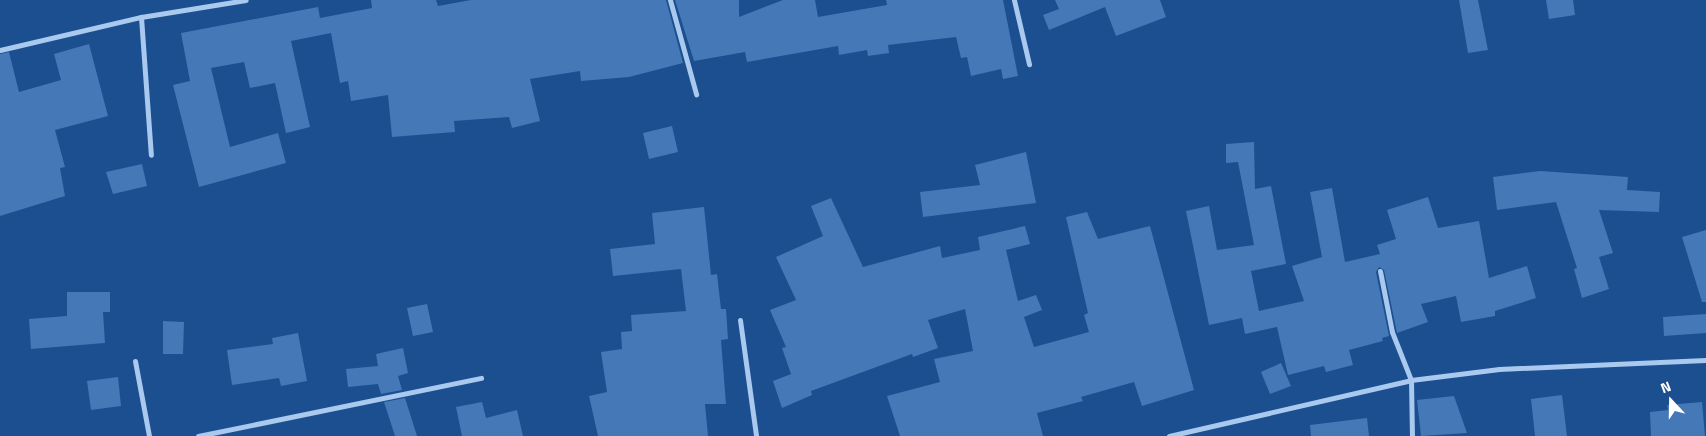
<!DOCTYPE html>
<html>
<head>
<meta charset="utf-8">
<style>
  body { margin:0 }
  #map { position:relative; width:1706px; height:436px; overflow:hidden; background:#1b4f8f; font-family:"Titillium Web",sans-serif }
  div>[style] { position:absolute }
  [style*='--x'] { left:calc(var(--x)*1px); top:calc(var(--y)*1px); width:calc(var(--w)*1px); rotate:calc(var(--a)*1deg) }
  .building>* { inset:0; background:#4478b7 }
  .minor>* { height:5px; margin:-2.5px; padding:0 2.5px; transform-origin:2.5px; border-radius:2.5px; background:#a9c9ee }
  span { translate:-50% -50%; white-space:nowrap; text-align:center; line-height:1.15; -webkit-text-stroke:4px #1b4f8f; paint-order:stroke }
  .north { position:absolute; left:1646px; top:376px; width:50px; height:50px; -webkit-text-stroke:4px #1b4f8f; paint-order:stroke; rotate:339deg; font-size:14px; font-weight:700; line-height:20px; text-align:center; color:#fff }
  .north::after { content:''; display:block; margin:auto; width:18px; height:22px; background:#fff; clip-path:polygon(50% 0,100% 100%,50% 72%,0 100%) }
</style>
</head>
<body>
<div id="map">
  <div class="building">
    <i style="clip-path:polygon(371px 0,436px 0,438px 6px,471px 0,666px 0,683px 63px,629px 77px,581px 81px,580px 71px,530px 79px,540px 121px,512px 128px,509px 117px,454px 121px,455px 132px,392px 137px,388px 95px,351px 101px,348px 81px,340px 83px,331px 33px,291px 41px,310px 127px,286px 133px,275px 83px,250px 88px,244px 62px,211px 68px,230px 147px,278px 133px,286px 163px,199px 187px,173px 85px,190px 81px,181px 33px,318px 7px,320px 18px,372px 8px)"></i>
    <i style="clip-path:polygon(675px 0,739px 0,739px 17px,783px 0,815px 0,818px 17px,887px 5px,886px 0,1003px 0,1018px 76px,1003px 79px,1001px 69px,971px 76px,967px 57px,961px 58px,956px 37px,888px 45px,889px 53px,868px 56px,867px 50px,839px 55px,838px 46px,747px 62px,745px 52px,694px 61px)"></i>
    <i style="clip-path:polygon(1055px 0,1160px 0,1166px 17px,1116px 36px,1105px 7px,1049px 30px,1043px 15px,1059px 9px)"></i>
    <i style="clip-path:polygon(1459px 0,1478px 0,1488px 50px,1468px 53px)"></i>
    <i style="clip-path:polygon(1546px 0,1573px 0,1575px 15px,1549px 19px)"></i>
    <i style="clip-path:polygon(89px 44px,108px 116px,55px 130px,65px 167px,60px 168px,65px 196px,0 216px,0 54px,9px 52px,19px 92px,61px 80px,54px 54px)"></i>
    <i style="clip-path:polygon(672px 126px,678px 152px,649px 159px,643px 133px)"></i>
    <i style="clip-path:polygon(1254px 142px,1255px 189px,1271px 186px,1286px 264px,1251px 271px,1259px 311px,1304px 301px,1292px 266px,1322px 257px,1310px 192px,1332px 188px,1345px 262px,1380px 254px,1377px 245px,1396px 239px,1387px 210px,1428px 197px,1438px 228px,1479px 221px,1489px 278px,1527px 266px,1536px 298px,1495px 311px,1495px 316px,1461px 322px,1456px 296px,1421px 304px,1428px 322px,1397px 333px,1384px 270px,1379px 267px,1376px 272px,1389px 336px,1382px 338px,1383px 341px,1349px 350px,1353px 365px,1326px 372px,1324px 366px,1288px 375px,1277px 327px,1245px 334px,1242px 318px,1209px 325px,1186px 211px,1209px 206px,1217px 250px,1254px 245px,1238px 162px,1226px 163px,1226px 144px)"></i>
    <i style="clip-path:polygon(1026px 152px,1036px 203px,923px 217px,920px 192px,980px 185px,975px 165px)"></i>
    <i style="clip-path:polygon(142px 164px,147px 186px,113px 194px,106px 172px)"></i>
    <i style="clip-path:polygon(1540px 171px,1628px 177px,1627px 190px,1660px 192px,1659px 212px,1599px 210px,1613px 253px,1599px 257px,1609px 289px,1582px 298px,1574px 269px,1577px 268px,1556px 202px,1497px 210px,1493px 177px)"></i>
    <i style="clip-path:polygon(831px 198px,863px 267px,940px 246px,942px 258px,980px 250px,978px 237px,1025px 226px,1030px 244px,1006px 250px,1018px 301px,1036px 295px,1042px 310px,1024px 317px,1034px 347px,1089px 332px,1084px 315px,1088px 313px,1066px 217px,1087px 212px,1098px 239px,1150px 226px,1194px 390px,1142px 406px,1134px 382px,1081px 397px,1083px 401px,1037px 413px,1043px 436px,900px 436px,887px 396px,940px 382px,934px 359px,973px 351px,965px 309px,928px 320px,938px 348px,913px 357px,912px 354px,811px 391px,812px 395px,782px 408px,773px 381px,791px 374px,782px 348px,786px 347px,770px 310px,796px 300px,776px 257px,823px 236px,811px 206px)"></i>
    <i style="clip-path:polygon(704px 207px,711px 275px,717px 274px,721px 309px,726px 309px,728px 339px,721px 340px,726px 404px,705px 404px,708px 436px,598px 436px,589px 396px,607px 392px,601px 352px,622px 349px,621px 332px,632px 331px,631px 315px,686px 311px,681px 269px,613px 276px,610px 249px,655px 244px,652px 213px)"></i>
    <i style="clip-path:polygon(1706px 230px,1706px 302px,1702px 302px,1682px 237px)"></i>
    <i style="clip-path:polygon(67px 292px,110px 292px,110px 312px,103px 312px,105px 343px,31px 349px,29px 319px,67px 316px)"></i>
    <i style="clip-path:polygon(427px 304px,433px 332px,413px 336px,407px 308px)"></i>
    <i style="clip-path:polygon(1706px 314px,1706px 333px,1664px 336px,1663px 317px)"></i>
    <i style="clip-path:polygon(163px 321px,184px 322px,183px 354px,163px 354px)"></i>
    <i style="clip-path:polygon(298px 333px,307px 381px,281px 386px,279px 378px,232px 385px,227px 350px,273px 344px,272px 338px)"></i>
    <i style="clip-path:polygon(403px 348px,408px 373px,398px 376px,402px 390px,381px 394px,378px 384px,348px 387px,346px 369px,378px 366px,376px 354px)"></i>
    <i style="clip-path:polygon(1281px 363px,1291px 386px,1270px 394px,1261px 372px)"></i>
    <i style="clip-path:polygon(118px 377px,121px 406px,91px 410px,87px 381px)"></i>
    <i style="clip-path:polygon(1562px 395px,1567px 436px,1535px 436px,1531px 399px)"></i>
    <i style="clip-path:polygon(1454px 396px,1467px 433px,1421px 436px,1417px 400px)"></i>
    <i style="clip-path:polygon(405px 398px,417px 436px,395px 436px,384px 402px)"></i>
    <i style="clip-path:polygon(482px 402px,486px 418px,517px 410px,523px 436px,462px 436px,456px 407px)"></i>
    <i style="clip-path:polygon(1702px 402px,1705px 436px,1651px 436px,1650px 412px,1668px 410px,1667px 405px)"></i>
    <i style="clip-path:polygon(1367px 418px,1369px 436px,1311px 436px,1310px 425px)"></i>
  </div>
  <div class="minor">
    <i style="--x:670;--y:0;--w:98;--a:74.5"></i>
    <i style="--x:1014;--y:0;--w:66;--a:76.8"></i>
    <i style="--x:141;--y:17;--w:138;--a:85.9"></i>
    <i style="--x:0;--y:50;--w:145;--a:-13.2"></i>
    <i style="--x:141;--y:17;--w:106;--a:-9.2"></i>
    <i style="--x:1380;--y:271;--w:62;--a:78.9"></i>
    <i style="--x:1392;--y:332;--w:52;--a:68.4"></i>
    <i style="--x:1411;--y:380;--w:56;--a:89"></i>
    <i style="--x:740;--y:320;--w:117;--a:82.1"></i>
    <i style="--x:135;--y:361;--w:76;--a:79.4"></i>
    <i style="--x:198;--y:436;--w:289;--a:-11.6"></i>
    <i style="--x:1169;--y:436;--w:248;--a:-13"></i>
    <i style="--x:1411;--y:380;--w:89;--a:-7.1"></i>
    <i style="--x:1499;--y:369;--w:207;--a:-2.5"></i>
  </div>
  <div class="north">N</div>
</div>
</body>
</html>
